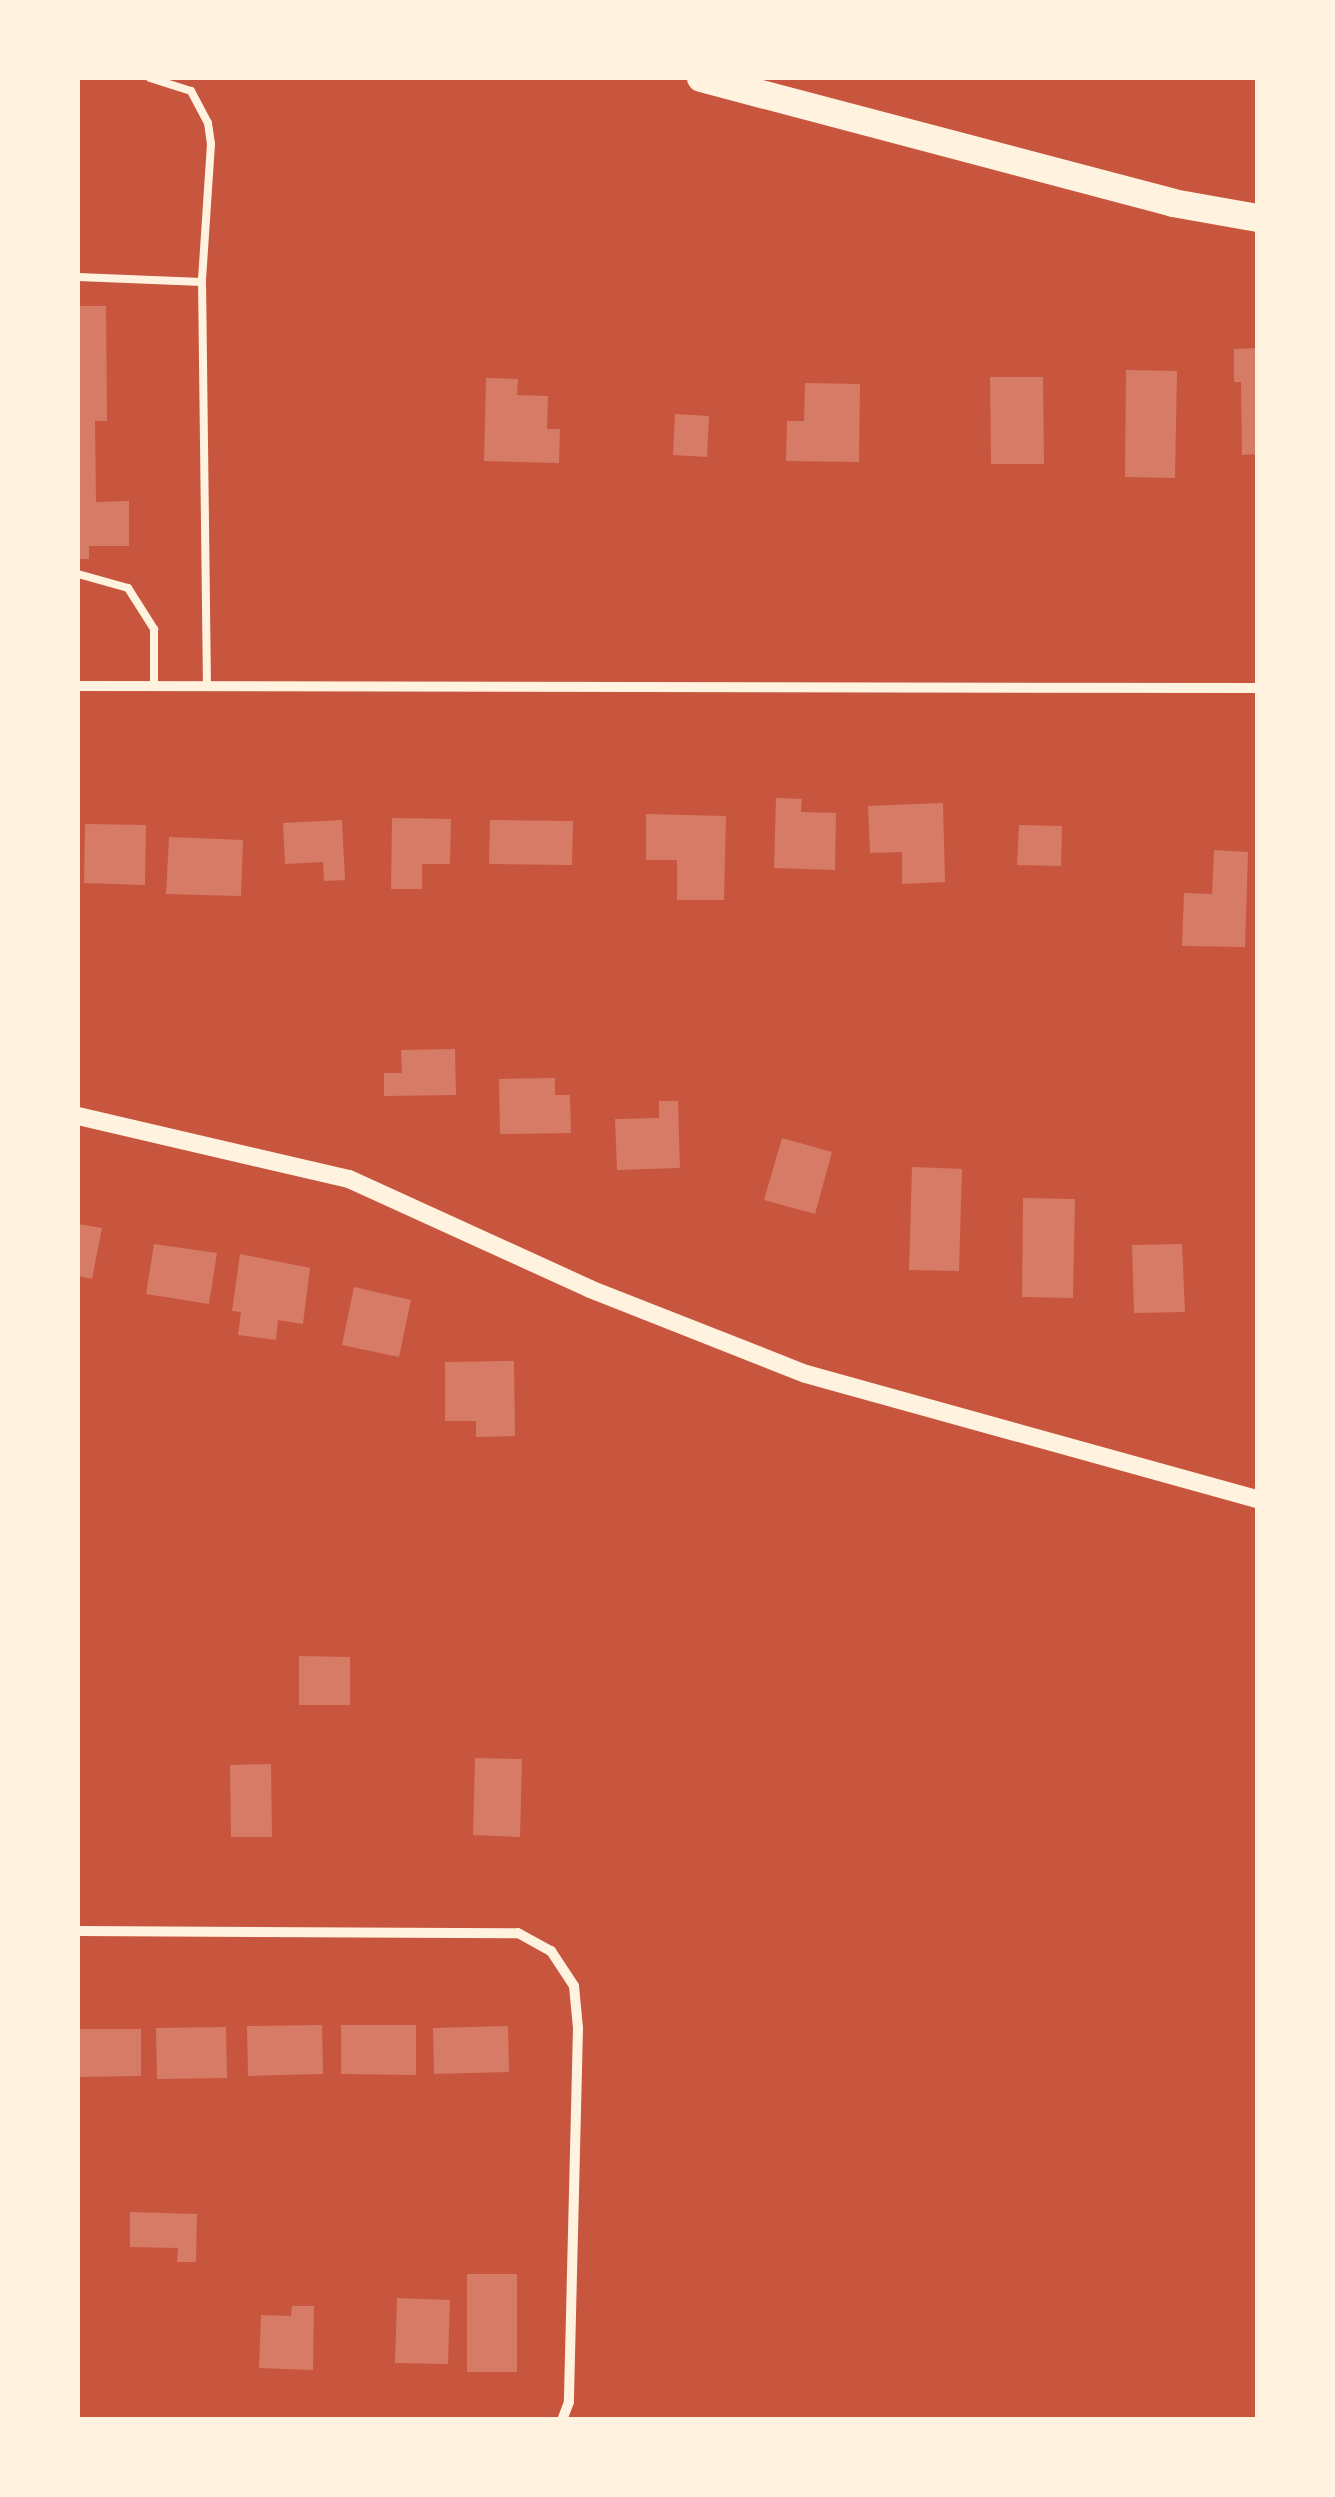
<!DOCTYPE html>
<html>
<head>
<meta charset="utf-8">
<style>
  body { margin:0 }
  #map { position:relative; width:1335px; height:2497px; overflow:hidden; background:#c8553d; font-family:Lora,serif }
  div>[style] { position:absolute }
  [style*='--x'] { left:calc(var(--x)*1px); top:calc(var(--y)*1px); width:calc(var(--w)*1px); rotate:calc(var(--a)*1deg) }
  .building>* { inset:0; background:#d67c66 }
  .service>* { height:8px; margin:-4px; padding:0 4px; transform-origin:4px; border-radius:4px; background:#fff3e0 }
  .minor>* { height:10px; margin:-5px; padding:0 5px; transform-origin:5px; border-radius:5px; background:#fff3e0 }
  .tertiary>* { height:18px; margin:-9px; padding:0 9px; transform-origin:9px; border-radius:9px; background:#fff3e0 }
  .motorway>* { height:28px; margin:-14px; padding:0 14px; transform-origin:14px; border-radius:14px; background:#fff3e0 }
  span { translate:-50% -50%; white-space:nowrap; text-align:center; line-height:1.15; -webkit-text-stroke:10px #fff3e0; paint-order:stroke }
  .frame { position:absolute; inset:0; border:80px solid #fff3e0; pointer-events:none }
</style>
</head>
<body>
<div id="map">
  <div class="building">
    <i style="clip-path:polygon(78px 306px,106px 306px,107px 421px,95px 421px,96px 502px,129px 501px,129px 546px,89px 546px,89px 559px,78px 559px)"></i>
    <i style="clip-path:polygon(1258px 348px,1258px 454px,1242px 455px,1241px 382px,1234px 382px,1234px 349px)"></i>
    <i style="clip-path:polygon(1126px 370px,1177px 371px,1175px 478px,1125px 477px)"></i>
    <i style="clip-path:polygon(990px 377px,1043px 377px,1044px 464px,991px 464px)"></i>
    <i style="clip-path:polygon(486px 378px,518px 379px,517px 395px,548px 396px,547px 429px,560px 429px,559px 463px,484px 461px)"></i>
    <i style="clip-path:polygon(805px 383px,860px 384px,859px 462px,786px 461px,787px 421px,804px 421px)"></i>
    <i style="clip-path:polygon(675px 414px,709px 416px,707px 457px,673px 455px)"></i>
    <i style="clip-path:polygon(776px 798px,802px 799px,801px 812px,836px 813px,835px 870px,774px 868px)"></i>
    <i style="clip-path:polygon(943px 803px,945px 882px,902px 884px,902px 852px,870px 853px,868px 806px)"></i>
    <i style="clip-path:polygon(646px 814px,726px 816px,724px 900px,677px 900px,677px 860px,646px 860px)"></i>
    <i style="clip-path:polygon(392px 818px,451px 819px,450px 864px,422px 864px,422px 889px,391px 889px)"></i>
    <i style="clip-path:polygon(342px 820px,345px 880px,324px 881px,323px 862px,285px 864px,283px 823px)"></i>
    <i style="clip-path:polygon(490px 820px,573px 821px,572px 865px,489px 864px)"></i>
    <i style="clip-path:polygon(85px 824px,146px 825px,145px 885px,84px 883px)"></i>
    <i style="clip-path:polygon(1019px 825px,1062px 826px,1061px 866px,1017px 865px)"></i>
    <i style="clip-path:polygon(169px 837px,243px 840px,241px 896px,166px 894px)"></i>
    <i style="clip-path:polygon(1214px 850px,1248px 852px,1245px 947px,1182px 946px,1184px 893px,1212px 894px)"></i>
    <i style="clip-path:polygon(455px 1049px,456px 1095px,384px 1096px,384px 1073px,402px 1073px,401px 1050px)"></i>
    <i style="clip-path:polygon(555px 1078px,555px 1095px,570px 1095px,571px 1133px,500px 1134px,499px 1079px)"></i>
    <i style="clip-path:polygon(659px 1101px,678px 1101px,680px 1168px,617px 1170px,615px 1119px,659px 1118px)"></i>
    <i style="clip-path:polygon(782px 1138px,832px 1152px,815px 1214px,764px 1200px)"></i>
    <i style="clip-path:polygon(912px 1167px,962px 1169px,959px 1271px,909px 1270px)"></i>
    <i style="clip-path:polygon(1023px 1198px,1075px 1199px,1073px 1298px,1022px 1297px)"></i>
    <i style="clip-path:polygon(78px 1224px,102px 1228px,92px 1279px,78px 1276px)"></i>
    <i style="clip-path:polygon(154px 1244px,217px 1253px,209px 1304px,146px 1294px)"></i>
    <i style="clip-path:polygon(1182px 1244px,1185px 1312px,1134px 1313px,1132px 1245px)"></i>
    <i style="clip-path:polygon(240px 1254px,310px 1268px,303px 1324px,278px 1320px,276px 1340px,238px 1335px,241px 1312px,232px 1311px)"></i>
    <i style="clip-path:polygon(354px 1287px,411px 1300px,399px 1357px,342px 1345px)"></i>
    <i style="clip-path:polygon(514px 1361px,515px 1436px,476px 1437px,476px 1421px,445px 1421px,445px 1362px)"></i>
    <i style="clip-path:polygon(299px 1656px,350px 1657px,350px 1705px,299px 1705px)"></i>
    <i style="clip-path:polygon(475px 1758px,522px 1759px,520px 1837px,473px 1835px)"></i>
    <i style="clip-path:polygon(271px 1764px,272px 1837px,231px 1837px,230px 1765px)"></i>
    <i style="clip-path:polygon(322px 2025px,323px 2074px,248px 2076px,247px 2026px)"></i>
    <i style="clip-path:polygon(341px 2025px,416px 2025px,416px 2075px,341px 2074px)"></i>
    <i style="clip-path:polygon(508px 2026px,509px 2072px,434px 2074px,433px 2028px)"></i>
    <i style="clip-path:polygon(226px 2027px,227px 2078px,157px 2079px,156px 2028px)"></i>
    <i style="clip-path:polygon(78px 2029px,141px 2029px,141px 2076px,78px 2077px)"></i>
    <i style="clip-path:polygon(130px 2212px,197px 2214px,196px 2262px,177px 2262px,178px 2248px,130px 2247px)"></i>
    <i style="clip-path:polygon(467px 2274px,517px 2274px,517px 2372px,467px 2372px)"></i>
    <i style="clip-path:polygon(397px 2298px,450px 2300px,448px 2364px,395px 2363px)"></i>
    <i style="clip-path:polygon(292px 2306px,314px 2306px,313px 2370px,259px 2368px,261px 2315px,291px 2316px)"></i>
  </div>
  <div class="service">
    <i style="--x:150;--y:78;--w:43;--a:17.6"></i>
    <i style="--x:191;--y:91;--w:36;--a:62"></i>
    <i style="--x:208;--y:123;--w:21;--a:82"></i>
    <i style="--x:211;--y:144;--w:135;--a:93.8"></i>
    <i style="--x:202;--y:279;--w:407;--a:89.3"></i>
    <i style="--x:78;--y:277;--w:124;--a:2.3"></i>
    <i style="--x:78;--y:574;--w:52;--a:15.6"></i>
    <i style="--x:128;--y:588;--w:49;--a:57.6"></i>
    <i style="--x:154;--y:629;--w:57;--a:90"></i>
  </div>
  <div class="minor">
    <i style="--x:78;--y:686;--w:1180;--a:0.1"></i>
    <i style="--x:78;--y:1931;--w:440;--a:0.3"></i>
    <i style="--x:518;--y:1933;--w:38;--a:29"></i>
    <i style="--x:551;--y:1951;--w:42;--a:56.7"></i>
    <i style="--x:574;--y:1986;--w:42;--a:84.6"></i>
    <i style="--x:578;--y:2028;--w:374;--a:91.4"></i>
    <i style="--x:569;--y:2402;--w:19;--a:111"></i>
  </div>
  <div class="tertiary">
    <i style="--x:78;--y:1116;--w:278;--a:13.1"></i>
    <i style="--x:349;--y:1179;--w:265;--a:24.5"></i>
    <i style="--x:590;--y:1289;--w:232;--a:21.5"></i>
    <i style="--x:806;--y:1374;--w:469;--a:15.5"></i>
  </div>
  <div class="motorway">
    <i style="--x:701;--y:78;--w:488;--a:14.8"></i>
    <i style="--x:1173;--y:203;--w:86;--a:10"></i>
  </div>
  <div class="frame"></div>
</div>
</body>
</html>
